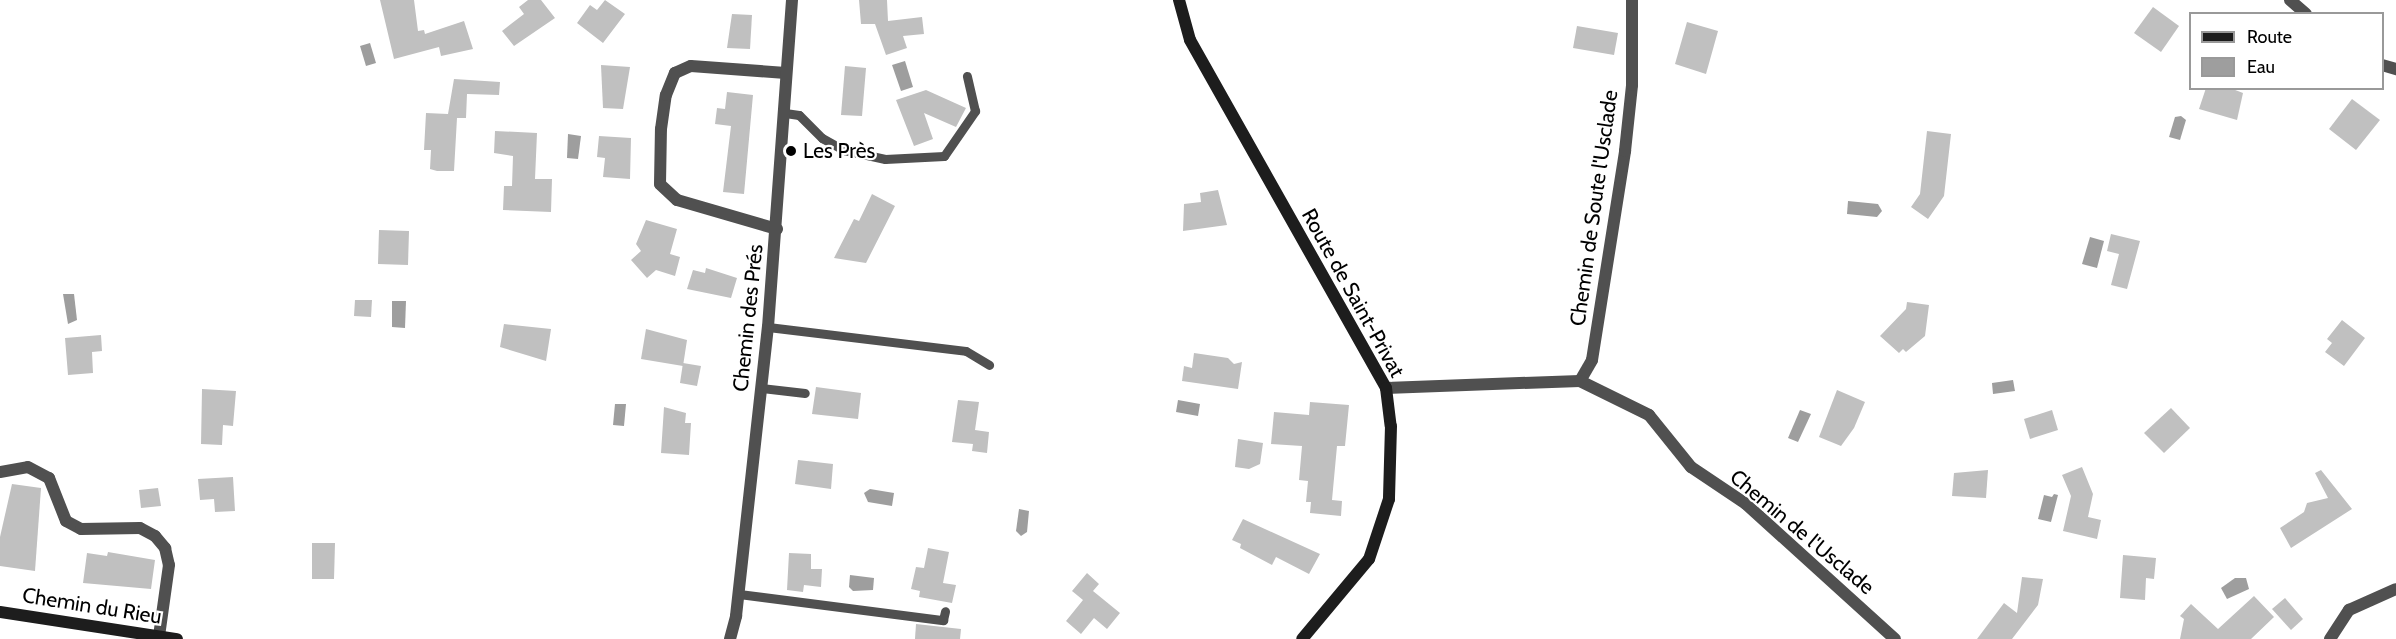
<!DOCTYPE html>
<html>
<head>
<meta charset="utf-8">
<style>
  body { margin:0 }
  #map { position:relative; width:2396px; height:639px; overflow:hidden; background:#fff; font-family:Cabin,sans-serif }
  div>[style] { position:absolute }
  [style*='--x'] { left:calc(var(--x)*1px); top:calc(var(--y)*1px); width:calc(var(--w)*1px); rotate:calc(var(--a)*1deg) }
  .water>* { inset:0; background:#9e9e9e }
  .building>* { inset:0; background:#c0c0c0 }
  .lane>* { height:9px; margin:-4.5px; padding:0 4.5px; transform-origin:4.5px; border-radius:4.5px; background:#505050 }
  .street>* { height:12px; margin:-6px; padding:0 6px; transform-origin:6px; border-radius:6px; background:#505050 }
  .secondary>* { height:12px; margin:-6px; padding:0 6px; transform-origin:6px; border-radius:6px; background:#1d1d1d }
  .dots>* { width:16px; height:16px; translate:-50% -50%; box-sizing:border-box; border:3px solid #fff; border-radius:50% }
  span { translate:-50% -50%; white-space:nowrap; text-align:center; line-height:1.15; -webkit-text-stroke:4.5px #fff; paint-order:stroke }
  .poi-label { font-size:21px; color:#000 }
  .left { translate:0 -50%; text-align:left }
  .street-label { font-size:21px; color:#000 }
  .legend { position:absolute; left:2189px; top:12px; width:195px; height:78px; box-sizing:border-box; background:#fff; border:2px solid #999; margin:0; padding:8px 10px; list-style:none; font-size:18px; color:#000 }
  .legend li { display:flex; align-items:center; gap:12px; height:30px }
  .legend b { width:30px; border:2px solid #999 }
</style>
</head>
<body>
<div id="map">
  <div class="water">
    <i style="clip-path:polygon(370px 43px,376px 63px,366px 66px,360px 46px)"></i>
    <i style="clip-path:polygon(905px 61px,913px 87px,901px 91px,892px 65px)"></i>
    <i style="clip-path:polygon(2175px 117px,2181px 116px,2186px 120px,2180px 140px,2169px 137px)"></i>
    <i style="clip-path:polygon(568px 134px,581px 136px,578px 159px,567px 158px)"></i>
    <i style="clip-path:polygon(1848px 201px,1878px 204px,1882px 211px,1877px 217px,1847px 214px)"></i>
    <i style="clip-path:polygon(2090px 237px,2104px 241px,2097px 268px,2082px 264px)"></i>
    <i style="clip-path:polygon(63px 294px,74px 294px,77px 320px,68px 324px)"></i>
    <i style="clip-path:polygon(392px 301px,406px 301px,405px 328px,392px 327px)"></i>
    <i style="clip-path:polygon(2013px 380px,2015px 391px,1993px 394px,1992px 383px)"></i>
    <i style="clip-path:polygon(1178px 400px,1200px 404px,1198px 416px,1176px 412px)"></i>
    <i style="clip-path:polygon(615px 404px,626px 404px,624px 426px,613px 425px)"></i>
    <i style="clip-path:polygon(1800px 410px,1811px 414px,1798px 442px,1788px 438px)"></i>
    <i style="clip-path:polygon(870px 489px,894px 493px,892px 506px,868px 502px,864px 493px)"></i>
    <i style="clip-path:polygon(2054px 494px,2058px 495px,2051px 522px,2038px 519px,2044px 495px,2052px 497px)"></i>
    <i style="clip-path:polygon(1019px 509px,1029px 511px,1027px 532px,1021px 536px,1016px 531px)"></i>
    <i style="clip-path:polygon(850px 575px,874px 578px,873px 590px,853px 591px,849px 587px)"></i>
    <i style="clip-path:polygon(2235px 578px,2246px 578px,2249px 589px,2227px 599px,2221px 588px)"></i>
  </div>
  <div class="building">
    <i style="clip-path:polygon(380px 0,414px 0,418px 31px,424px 30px,425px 34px,464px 21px,473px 49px,441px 56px,439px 47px,394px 59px)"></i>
    <i style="clip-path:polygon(528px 0,541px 0,555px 18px,514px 46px,502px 31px,524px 14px,519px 7px)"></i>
    <i style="clip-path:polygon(605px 0,625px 14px,603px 43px,577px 23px,590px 5px,597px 10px)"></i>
    <i style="clip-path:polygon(859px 0,887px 0,888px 21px,922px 17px,924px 34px,903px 36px,907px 48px,886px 55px,875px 24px,861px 24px)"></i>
    <i style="clip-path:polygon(2153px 7px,2179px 26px,2161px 52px,2134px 33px)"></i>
    <i style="clip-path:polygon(732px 14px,752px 15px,750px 49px,727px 48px)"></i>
    <i style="clip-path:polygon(1687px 22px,1718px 31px,1706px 74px,1675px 64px)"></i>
    <i style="clip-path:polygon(1577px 26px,1618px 33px,1614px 55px,1573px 48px)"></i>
    <i style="clip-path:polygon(601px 65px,630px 67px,623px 109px,603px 108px)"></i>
    <i style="clip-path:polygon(845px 66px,866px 68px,862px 116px,841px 115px)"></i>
    <i style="clip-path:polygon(454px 79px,500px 82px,499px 95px,467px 94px,466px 118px,457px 118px,454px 171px,437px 171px,430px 169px,431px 150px,424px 150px,426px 113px,448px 114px)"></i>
    <i style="clip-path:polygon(2206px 88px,2230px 88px,2243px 93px,2237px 120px,2199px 109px)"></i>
    <i style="clip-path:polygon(926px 90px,966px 108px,956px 127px,924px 113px,933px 139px,914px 146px,896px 100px)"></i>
    <i style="clip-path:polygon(727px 92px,753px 95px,744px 194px,723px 192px,731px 126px,715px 124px,717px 108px,725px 109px)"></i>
    <i style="clip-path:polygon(2352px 99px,2380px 120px,2356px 150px,2329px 129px)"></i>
    <i style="clip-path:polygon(495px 131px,537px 133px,535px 179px,552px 179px,551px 212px,503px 210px,504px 186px,512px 186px,513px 156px,494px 153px)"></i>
    <i style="clip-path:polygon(1927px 131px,1951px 134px,1944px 196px,1928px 219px,1911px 207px,1920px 194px)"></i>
    <i style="clip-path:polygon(599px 136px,631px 138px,630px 179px,603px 177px,605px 158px,597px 157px)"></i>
    <i style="clip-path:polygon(1218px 190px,1227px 225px,1183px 231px,1184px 204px,1201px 202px,1200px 193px)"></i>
    <i style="clip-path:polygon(872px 194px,895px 206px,866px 263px,834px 258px,854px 219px,859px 221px)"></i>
    <i style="clip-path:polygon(646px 220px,677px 229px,670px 254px,680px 257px,675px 276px,656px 270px,647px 278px,631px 260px,641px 251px,636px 244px)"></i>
    <i style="clip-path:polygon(379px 230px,409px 231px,408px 265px,378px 264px)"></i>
    <i style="clip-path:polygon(2111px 234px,2140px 241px,2127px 289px,2111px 285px,2119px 254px,2107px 251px)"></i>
    <i style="clip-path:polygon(706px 268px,737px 278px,731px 298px,687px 289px,693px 270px,705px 273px)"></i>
    <i style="clip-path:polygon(355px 300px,372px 300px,371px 317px,354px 316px)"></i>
    <i style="clip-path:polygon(1907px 302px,1929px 305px,1925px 336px,1906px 352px,1903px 349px,1899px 353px,1880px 336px,1906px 309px)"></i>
    <i style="clip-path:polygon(2342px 320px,2365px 338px,2344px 366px,2325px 352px,2332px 343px,2327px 339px)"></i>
    <i style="clip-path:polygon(504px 324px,551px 329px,546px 361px,500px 347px)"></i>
    <i style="clip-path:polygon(646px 329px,687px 340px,683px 366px,641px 359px)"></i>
    <i style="clip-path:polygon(101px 335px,102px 351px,92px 352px,93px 373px,68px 375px,65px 338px)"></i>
    <i style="clip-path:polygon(1194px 353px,1228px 358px,1234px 364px,1242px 362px,1238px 389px,1182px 381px,1184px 366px,1192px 368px)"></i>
    <i style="clip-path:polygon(683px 363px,701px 366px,697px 386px,680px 383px)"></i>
    <i style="clip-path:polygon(816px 387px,861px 393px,858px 419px,812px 414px)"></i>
    <i style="clip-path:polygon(202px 389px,236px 391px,233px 426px,223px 425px,222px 445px,201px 444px)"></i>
    <i style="clip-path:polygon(1837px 390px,1865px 402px,1854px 428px,1841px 446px,1819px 437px)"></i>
    <i style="clip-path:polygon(958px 400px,979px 402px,975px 430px,989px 432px,987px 453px,972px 451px,973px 444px,952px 442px)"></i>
    <i style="clip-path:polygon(1310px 402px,1349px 405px,1345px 446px,1337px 446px,1332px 500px,1342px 501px,1341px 516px,1310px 513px,1311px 502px,1306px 502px,1308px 481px,1299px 480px,1302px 446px,1271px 444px,1274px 412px,1309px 415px)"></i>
    <i style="clip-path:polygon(664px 407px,686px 413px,685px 423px,691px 423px,689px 455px,661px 453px)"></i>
    <i style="clip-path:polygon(2171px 408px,2190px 428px,2164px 453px,2144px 433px)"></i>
    <i style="clip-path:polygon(2052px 410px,2058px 430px,2030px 439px,2024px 419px)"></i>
    <i style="clip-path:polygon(1238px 439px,1263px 443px,1260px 464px,1249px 469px,1235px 467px)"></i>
    <i style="clip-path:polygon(798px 460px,833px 464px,831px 489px,795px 484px)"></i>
    <i style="clip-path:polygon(2082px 467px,2093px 494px,2088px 517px,2101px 520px,2097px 539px,2063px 531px,2071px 496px,2062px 475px)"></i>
    <i style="clip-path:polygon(1988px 470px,1986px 498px,1952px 496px,1954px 473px)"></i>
    <i style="clip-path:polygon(2321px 470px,2352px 509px,2291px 548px,2280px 528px,2304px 512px,2307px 503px,2328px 498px,2315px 473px)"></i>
    <i style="clip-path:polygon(233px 477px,235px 511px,215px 512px,214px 499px,200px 500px,198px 479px)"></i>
    <i style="clip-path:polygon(12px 484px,41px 488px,35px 571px,0 566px,0 537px)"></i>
    <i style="clip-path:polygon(158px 488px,161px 506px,141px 508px,139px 490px)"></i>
    <i style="clip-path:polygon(1243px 519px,1320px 554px,1309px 574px,1276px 557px,1272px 565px,1240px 548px,1241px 544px,1232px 540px)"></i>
    <i style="clip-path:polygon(312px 543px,335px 543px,334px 579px,312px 579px)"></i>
    <i style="clip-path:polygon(928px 548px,949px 552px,943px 583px,956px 585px,952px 603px,919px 597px,920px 591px,911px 589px,916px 567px,924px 568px)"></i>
    <i style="clip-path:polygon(108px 552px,155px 560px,151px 589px,83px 583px,87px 553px,107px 556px)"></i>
    <i style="clip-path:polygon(789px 553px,811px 554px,811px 569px,822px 569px,821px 587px,804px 585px,803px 592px,787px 590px)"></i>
    <i style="clip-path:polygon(2123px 555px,2156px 558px,2154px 579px,2146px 578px,2145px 600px,2120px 598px)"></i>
    <i style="clip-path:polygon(1087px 573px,1099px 584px,1093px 591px,1120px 613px,1107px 629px,1094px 618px,1081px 634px,1066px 621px,1083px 600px,1072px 591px)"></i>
    <i style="clip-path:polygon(2022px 577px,2043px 579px,2038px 605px,2012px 639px,1977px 639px,2004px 603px,2017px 613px)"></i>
    <i style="clip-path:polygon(2254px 596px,2274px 617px,2251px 639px,2180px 639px,2184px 619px,2180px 616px,2191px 604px,2218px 629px)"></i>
    <i style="clip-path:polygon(2285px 598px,2303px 619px,2291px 630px,2272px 609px)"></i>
    <i style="clip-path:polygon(916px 624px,961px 629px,960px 639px,915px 639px)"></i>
  </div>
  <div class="lane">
    <i style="--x:785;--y:113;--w:14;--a:8"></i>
    <i style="--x:799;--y:115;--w:33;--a:45"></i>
    <i style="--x:822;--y:138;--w:25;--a:29"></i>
    <i style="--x:844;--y:150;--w:42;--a:12.4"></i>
    <i style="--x:885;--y:159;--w:59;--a:-2.9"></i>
    <i style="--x:944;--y:156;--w:55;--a:-55.4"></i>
    <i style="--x:975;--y:111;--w:36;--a:-103"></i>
    <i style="--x:768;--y:327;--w:199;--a:6.9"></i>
    <i style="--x:966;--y:351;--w:27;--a:31"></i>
    <i style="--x:761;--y:388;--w:44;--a:6.5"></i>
    <i style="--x:739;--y:594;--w:206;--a:7.3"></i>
    <i style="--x:943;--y:620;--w:9;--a:-77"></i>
  </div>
  <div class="street">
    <i style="--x:2290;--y:0;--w:21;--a:41"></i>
    <i style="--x:2382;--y:65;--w:15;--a:16"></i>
    <i style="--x:777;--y:229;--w:104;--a:-163.8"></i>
    <i style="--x:677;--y:200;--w:23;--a:-137"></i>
    <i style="--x:660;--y:184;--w:55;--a:-89"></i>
    <i style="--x:661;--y:129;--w:34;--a:-82"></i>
    <i style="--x:666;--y:95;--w:24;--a:-68"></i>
    <i style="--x:675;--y:73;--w:17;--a:-24"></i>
    <i style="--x:691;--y:66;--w:95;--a:4.2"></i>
    <i style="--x:1580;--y:381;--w:24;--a:-60"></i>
    <i style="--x:1592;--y:360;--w:212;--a:-81"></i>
    <i style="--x:1625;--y:151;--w:66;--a:-83.9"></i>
    <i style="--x:1632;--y:85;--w:85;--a:-90"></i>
    <i style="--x:1386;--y:388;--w:194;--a:-2.1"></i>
    <i style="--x:1580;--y:381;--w:77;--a:26.2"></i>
    <i style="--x:1649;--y:415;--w:67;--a:51.1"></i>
    <i style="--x:1691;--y:467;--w:66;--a:33.9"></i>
    <i style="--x:1746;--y:504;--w:201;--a:42.2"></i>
    <i style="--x:0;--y:472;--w:28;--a:-10"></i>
    <i style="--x:28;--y:467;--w:24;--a:28"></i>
    <i style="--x:49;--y:478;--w:46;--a:68.4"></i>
    <i style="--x:66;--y:521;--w:17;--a:28"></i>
    <i style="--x:81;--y:529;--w:59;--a:-1"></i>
    <i style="--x:140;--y:528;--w:17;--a:28"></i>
    <i style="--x:155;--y:536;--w:16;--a:50"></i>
    <i style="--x:165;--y:548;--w:17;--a:77"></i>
    <i style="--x:169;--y:565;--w:72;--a:98"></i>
    <i style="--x:730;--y:639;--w:24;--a:-75"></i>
    <i style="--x:736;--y:616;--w:291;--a:-83.7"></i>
    <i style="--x:768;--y:327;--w:328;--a:-85.8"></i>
    <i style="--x:2330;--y:639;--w:35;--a:-57"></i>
    <i style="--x:2349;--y:610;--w:51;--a:-24.1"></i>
  </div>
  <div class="secondary">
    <i style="--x:1179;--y:0;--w:41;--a:74.6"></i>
    <i style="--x:1190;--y:40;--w:399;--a:60.6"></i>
    <i style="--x:1386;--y:388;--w:38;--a:83"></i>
    <i style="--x:1391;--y:426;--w:73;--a:91.6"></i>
    <i style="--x:1389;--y:499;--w:63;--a:108.4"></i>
    <i style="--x:1369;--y:559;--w:104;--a:129.9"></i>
    <i style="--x:0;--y:612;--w:179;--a:8.7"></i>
  </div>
  <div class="dots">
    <i style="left:791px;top:151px;background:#000"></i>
  </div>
  <div class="poi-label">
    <span class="left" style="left:803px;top:151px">Les Près</span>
  </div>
  <div class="street-label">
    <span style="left:1594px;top:208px;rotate:-82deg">Chemin de Soute l'Usclade</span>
    <span style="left:1353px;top:293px;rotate:61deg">Route de Saint-Privat</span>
    <span style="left:748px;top:318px;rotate:-84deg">Chemin des Prés</span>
    <span style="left:1802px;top:532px;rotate:40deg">Chemin de l'Usclade</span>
    <span style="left:92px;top:606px;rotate:9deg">Chemin du Rieu</span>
  </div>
  <ul class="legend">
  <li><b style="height:8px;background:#1d1d1d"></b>Route</li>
  <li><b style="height:16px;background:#9e9e9e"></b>Eau</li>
  </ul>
</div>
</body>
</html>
